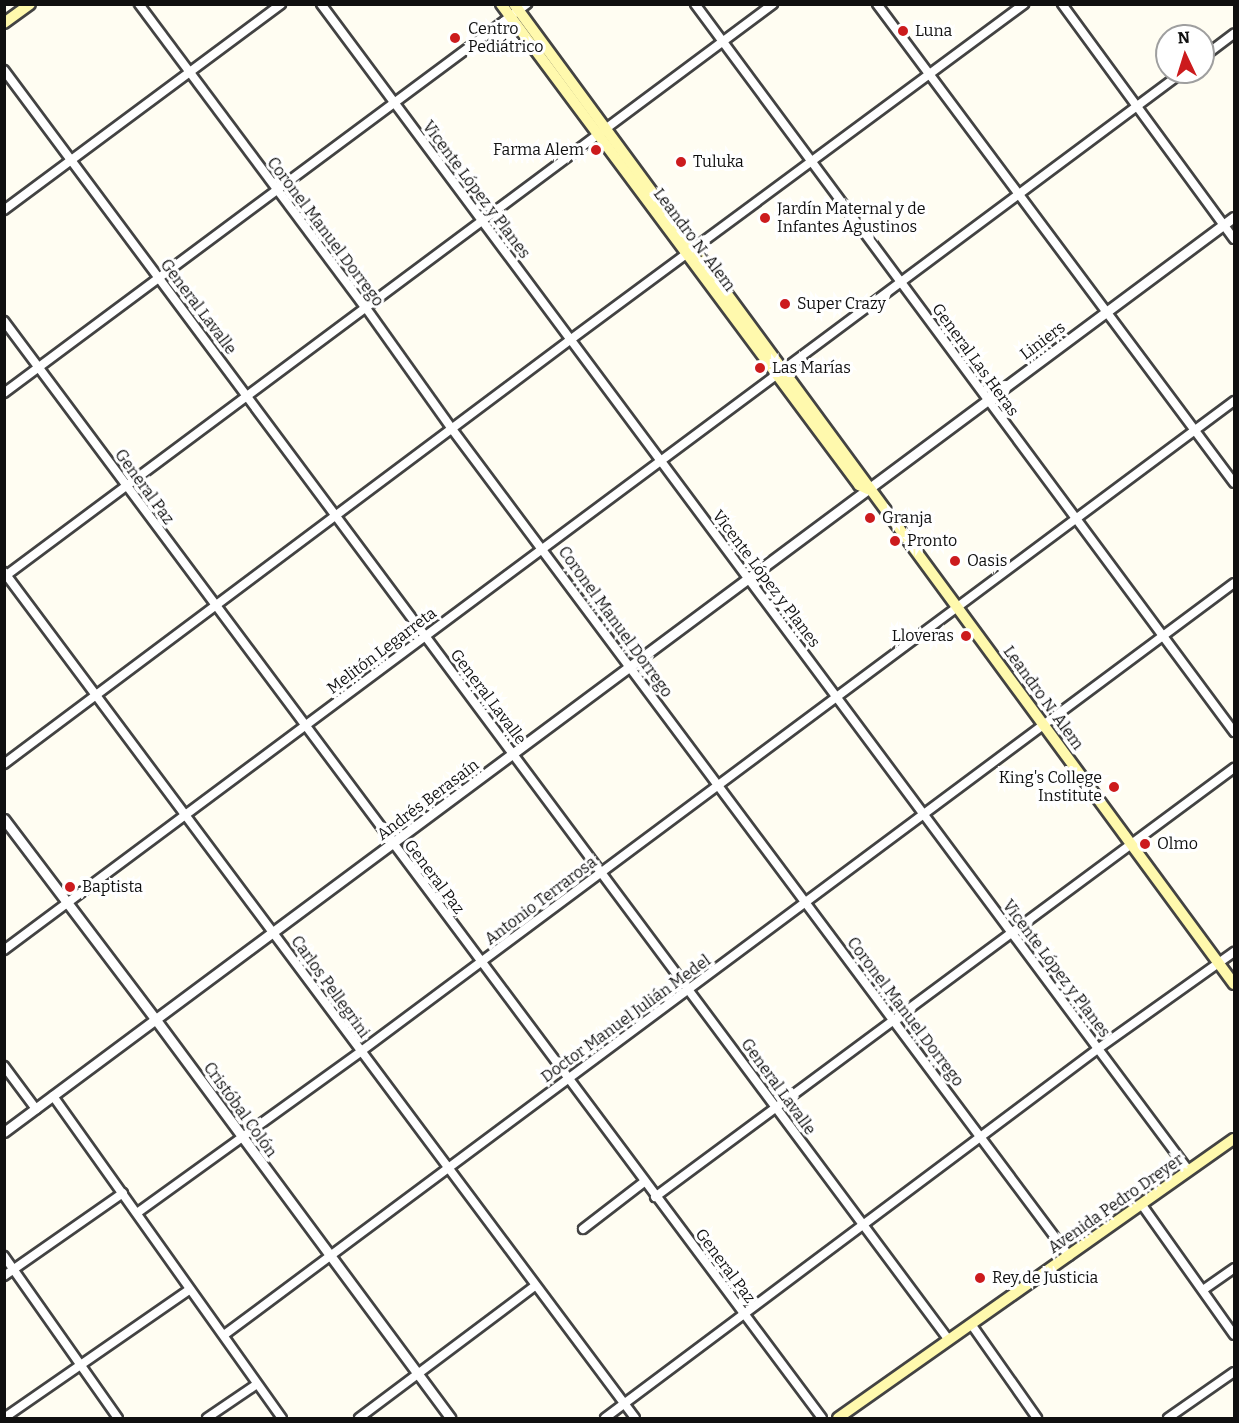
<!DOCTYPE html>
<html>
<head>
<meta charset="utf-8">
<style>
  body { margin:0 }
  #map { position:relative; width:1239px; height:1423px; overflow:hidden; background:#fffdf2; font-family:Bitter,serif }
  div>[style] { position:absolute }
  [style*='--x'] { left:calc(var(--x)*1px); top:calc(var(--y)*1px); width:calc(var(--w)*1px); rotate:calc(var(--a)*1deg) }
  .roads { filter:drop-shadow(2px 0 #434343) drop-shadow(-2px 0 #434343) drop-shadow(0 2px #434343) drop-shadow(0 -2px #434343) }
  .minor>* { height:8px; margin:-4px; padding:0 4px; transform-origin:4px; border-radius:4px; background:#fff }
  .tertiary>* { height:9px; margin:-4.5px; padding:0 4.5px; transform-origin:4.5px; border-radius:4.5px; background:#fff }
  .secondary>* { height:10px; margin:-5px; padding:0 5px; transform-origin:5px; border-radius:5px; background:#fff9ad }
  .dots>* { width:16px; height:16px; translate:-50% -50%; box-sizing:border-box; border:3px solid #fff; border-radius:50% }
  span { translate:-50% -50%; white-space:nowrap; text-align:center; line-height:1.15; -webkit-text-stroke:6px #fff; paint-order:stroke }
  .poi-label { font-size:16px; color:#101010 }
  .left { translate:0 -50%; text-align:left }
  .right { translate:-100% -50%; text-align:right }
  .street-label { font-size:16px; color:#101010 }
  .frame { position:absolute; inset:0; border:6px solid #101010; pointer-events:none }
  .north { position:absolute; left:1155px; top:24px; width:60px; height:60px; box-sizing:border-box; background:#fff; border:2px solid #9f9f9f; border-radius:50%; rotate:356deg; font-size:16px; font-weight:700; line-height:24px; text-align:center; color:#101010 }
  .north::after { content:''; display:block; margin:auto; width:21px; height:27px; background:#cc1b1d; clip-path:polygon(50% 0,100% 100%,50% 72%,0 100%) }
</style>
</head>
<body>
<div id="map">
  <div class="roads">
    <div class="minor">
      <i style="--x:139;--y:4;--w:379;--a:53.3"></i>
      <i style="--x:366;--y:308;--w:148;--a:54.6"></i>
      <i style="--x:452;--y:429;--w:1032;--a:53.27"></i>
      <i style="--x:321;--y:4;--w:1454;--a:53.36"></i>
      <i style="--x:695;--y:4;--w:906;--a:53.48"></i>
      <i style="--x:877;--y:4;--w:597;--a:53.3"></i>
      <i style="--x:1062;--y:4;--w:291;--a:53.8"></i>
      <i style="--x:1203;--y:57;--w:39;--a:-37"></i>
      <i style="--x:4;--y:70;--w:1583;--a:53.35"></i>
      <i style="--x:4;--y:210;--w:345;--a:-36.6"></i>
      <i style="--x:4;--y:321;--w:1368;--a:53.29"></i>
      <i style="--x:4;--y:393;--w:652;--a:-36.64"></i>
      <i style="--x:4;--y:572;--w:1055;--a:53.28"></i>
      <i style="--x:4;--y:577;--w:959;--a:-36.69"></i>
      <i style="--x:4;--y:764;--w:707;--a:-36.84"></i>
      <i style="--x:570;--y:340;--w:565;--a:-36.5"></i>
      <i style="--x:4;--y:950;--w:1470;--a:-36.68"></i>
      <i style="--x:4;--y:1066;--w:54;--a:53.3"></i>
      <i style="--x:53;--y:1096;--w:395;--a:54.6"></i>
      <i style="--x:655;--y:1197;--w:721;--a:-36.54"></i>
      <i style="--x:1142;--y:1205;--w:159;--a:54.7"></i>
      <i style="--x:137;--y:1213;--w:275;--a:-35.8"></i>
      <i style="--x:360;--y:1052;--w:1090;--a:-36.68"></i>
      <i style="--x:583;--y:1229;--w:77;--a:-37.6"></i>
      <i style="--x:4;--y:1256;--w:198;--a:54.9"></i>
      <i style="--x:4;--y:1276;--w:145;--a:-34.9"></i>
      <i style="--x:1203;--y:1290;--w:38;--a:-35"></i>
      <i style="--x:971;--y:1324;--w:115;--a:54.9"></i>
      <i style="--x:224;--y:1335;--w:1259;--a:-36.67"></i>
      <i style="--x:4;--y:1418;--w:226;--a:-34.7"></i>
      <i style="--x:207;--y:1418;--w:60;--a:-34.2"></i>
      <i style="--x:359;--y:1418;--w:220;--a:-36.9"></i>
      <i style="--x:605;--y:1418;--w:617;--a:-36.83"></i>
      <i style="--x:1099;--y:1048;--w:166;--a:-35.4"></i>
      <i style="--x:1168;--y:1418;--w:80;--a:-34.9"></i>
    </div>
    <div class="tertiary">
      <i style="--x:4;--y:819;--w:252;--a:52.9"></i>
      <i style="--x:156;--y:1020;--w:495;--a:53.5"></i>
      <i style="--x:4;--y:1132;--w:1533;--a:-36.65"></i>
    </div>
    <div class="secondary">
      <i style="--x:501;--y:4;--w:600;--a:53.34"></i>
      <i style="--x:859;--y:485;--w:10;--a:24"></i>
      <i style="--x:514;--y:4;--w:1216;--a:53.7"></i>
      <i style="--x:4;--y:23;--w:32;--a:-36"></i>
      <i style="--x:838;--y:1418;--w:484;--a:-35.2"></i>
    </div>
  </div>
  <div class="dots">
    <i style="left:903px;top:31px;background:#cc1b1d"></i>
    <i style="left:455px;top:38px;background:#cc1b1d"></i>
    <i style="left:596px;top:150px;background:#cc1b1d"></i>
    <i style="left:681px;top:162px;background:#cc1b1d"></i>
    <i style="left:765px;top:218px;background:#cc1b1d"></i>
    <i style="left:785px;top:304px;background:#cc1b1d"></i>
    <i style="left:760px;top:368px;background:#cc1b1d"></i>
    <i style="left:870px;top:518px;background:#cc1b1d"></i>
    <i style="left:895px;top:541px;background:#cc1b1d"></i>
    <i style="left:955px;top:561px;background:#cc1b1d"></i>
    <i style="left:966px;top:636px;background:#cc1b1d"></i>
    <i style="left:1114px;top:787px;background:#cc1b1d"></i>
    <i style="left:1145px;top:844px;background:#cc1b1d"></i>
    <i style="left:70px;top:887px;background:#cc1b1d"></i>
    <i style="left:980px;top:1278px;background:#cc1b1d"></i>
  </div>
  <div class="poi-label">
    <span class="left" style="left:468px;top:38px">Centro<br>Pediátrico</span>
    <span class="left" style="left:915px;top:31px">Luna</span>
    <span class="right" style="left:584px;top:150px">Farma Alem</span>
    <span class="left" style="left:693px;top:162px">Tuluka</span>
    <span class="left" style="left:777px;top:218px">Jardín Maternal y de<br>Infantes Agustinos</span>
    <span class="left" style="left:797px;top:304px">Super Crazy</span>
    <span class="left" style="left:772px;top:368px">Las Marías</span>
    <span class="left" style="left:882px;top:518px">Granja</span>
    <span class="left" style="left:907px;top:541px">Pronto</span>
    <span class="left" style="left:967px;top:561px">Oasis</span>
    <span class="right" style="left:954px;top:636px">Lloveras</span>
    <span class="right" style="left:1102px;top:787px">King's College<br>Institute</span>
    <span class="left" style="left:1157px;top:844px">Olmo</span>
    <span class="left" style="left:82px;top:887px">Baptista</span>
    <span class="left" style="left:992px;top:1278px">Rey de Justicia</span>
  </div>
  <div class="street-label">
    <span style="left:476px;top:190px;rotate:53deg">Vicente López y Planes</span>
    <span style="left:325px;top:232px;rotate:53deg">Coronel Manuel Dorrego</span>
    <span style="left:694px;top:240px;rotate:53deg">Leandro N. Alem</span>
    <span style="left:198px;top:307px;rotate:53deg">General Lavalle</span>
    <span style="left:1043px;top:341px;rotate:-37deg">Liniers</span>
    <span style="left:975px;top:360px;rotate:54deg">General Las Heras</span>
    <span style="left:144px;top:487px;rotate:54deg">General Paz</span>
    <span style="left:766px;top:579px;rotate:53deg">Vicente López y Planes</span>
    <span style="left:615px;top:622px;rotate:54deg">Coronel Manuel Dorrego</span>
    <span style="left:382px;top:651px;rotate:-37deg">Melitón Legarreta</span>
    <span style="left:488px;top:697px;rotate:53deg">General Lavalle</span>
    <span style="left:1043px;top:698px;rotate:54deg">Leandro N. Alem</span>
    <span style="left:428px;top:800px;rotate:-37deg">Andrés Berasaín</span>
    <span style="left:434px;top:877px;rotate:53deg">General Paz</span>
    <span style="left:541px;top:901px;rotate:-37deg">Antonio Terrarosa</span>
    <span style="left:1056px;top:969px;rotate:53deg">Vicente López y Planes</span>
    <span style="left:330px;top:987px;rotate:54deg">Carlos Pellegrini</span>
    <span style="left:905px;top:1012px;rotate:53deg">Coronel Manuel Dorrego</span>
    <span style="left:626px;top:1019px;rotate:-36deg">Doctor Manuel Julián Medel</span>
    <span style="left:778px;top:1087px;rotate:54deg">General Lavalle</span>
    <span style="left:240px;top:1110px;rotate:54deg">Cristóbal Colón</span>
    <span style="left:1116px;top:1204px;rotate:-35deg">Avenida Pedro Dreyer</span>
    <span style="left:725px;top:1266px;rotate:53deg">General Paz</span>
  </div>
  <div class="frame"></div>
  <div class="north">N</div>
</div>
</body>
</html>
